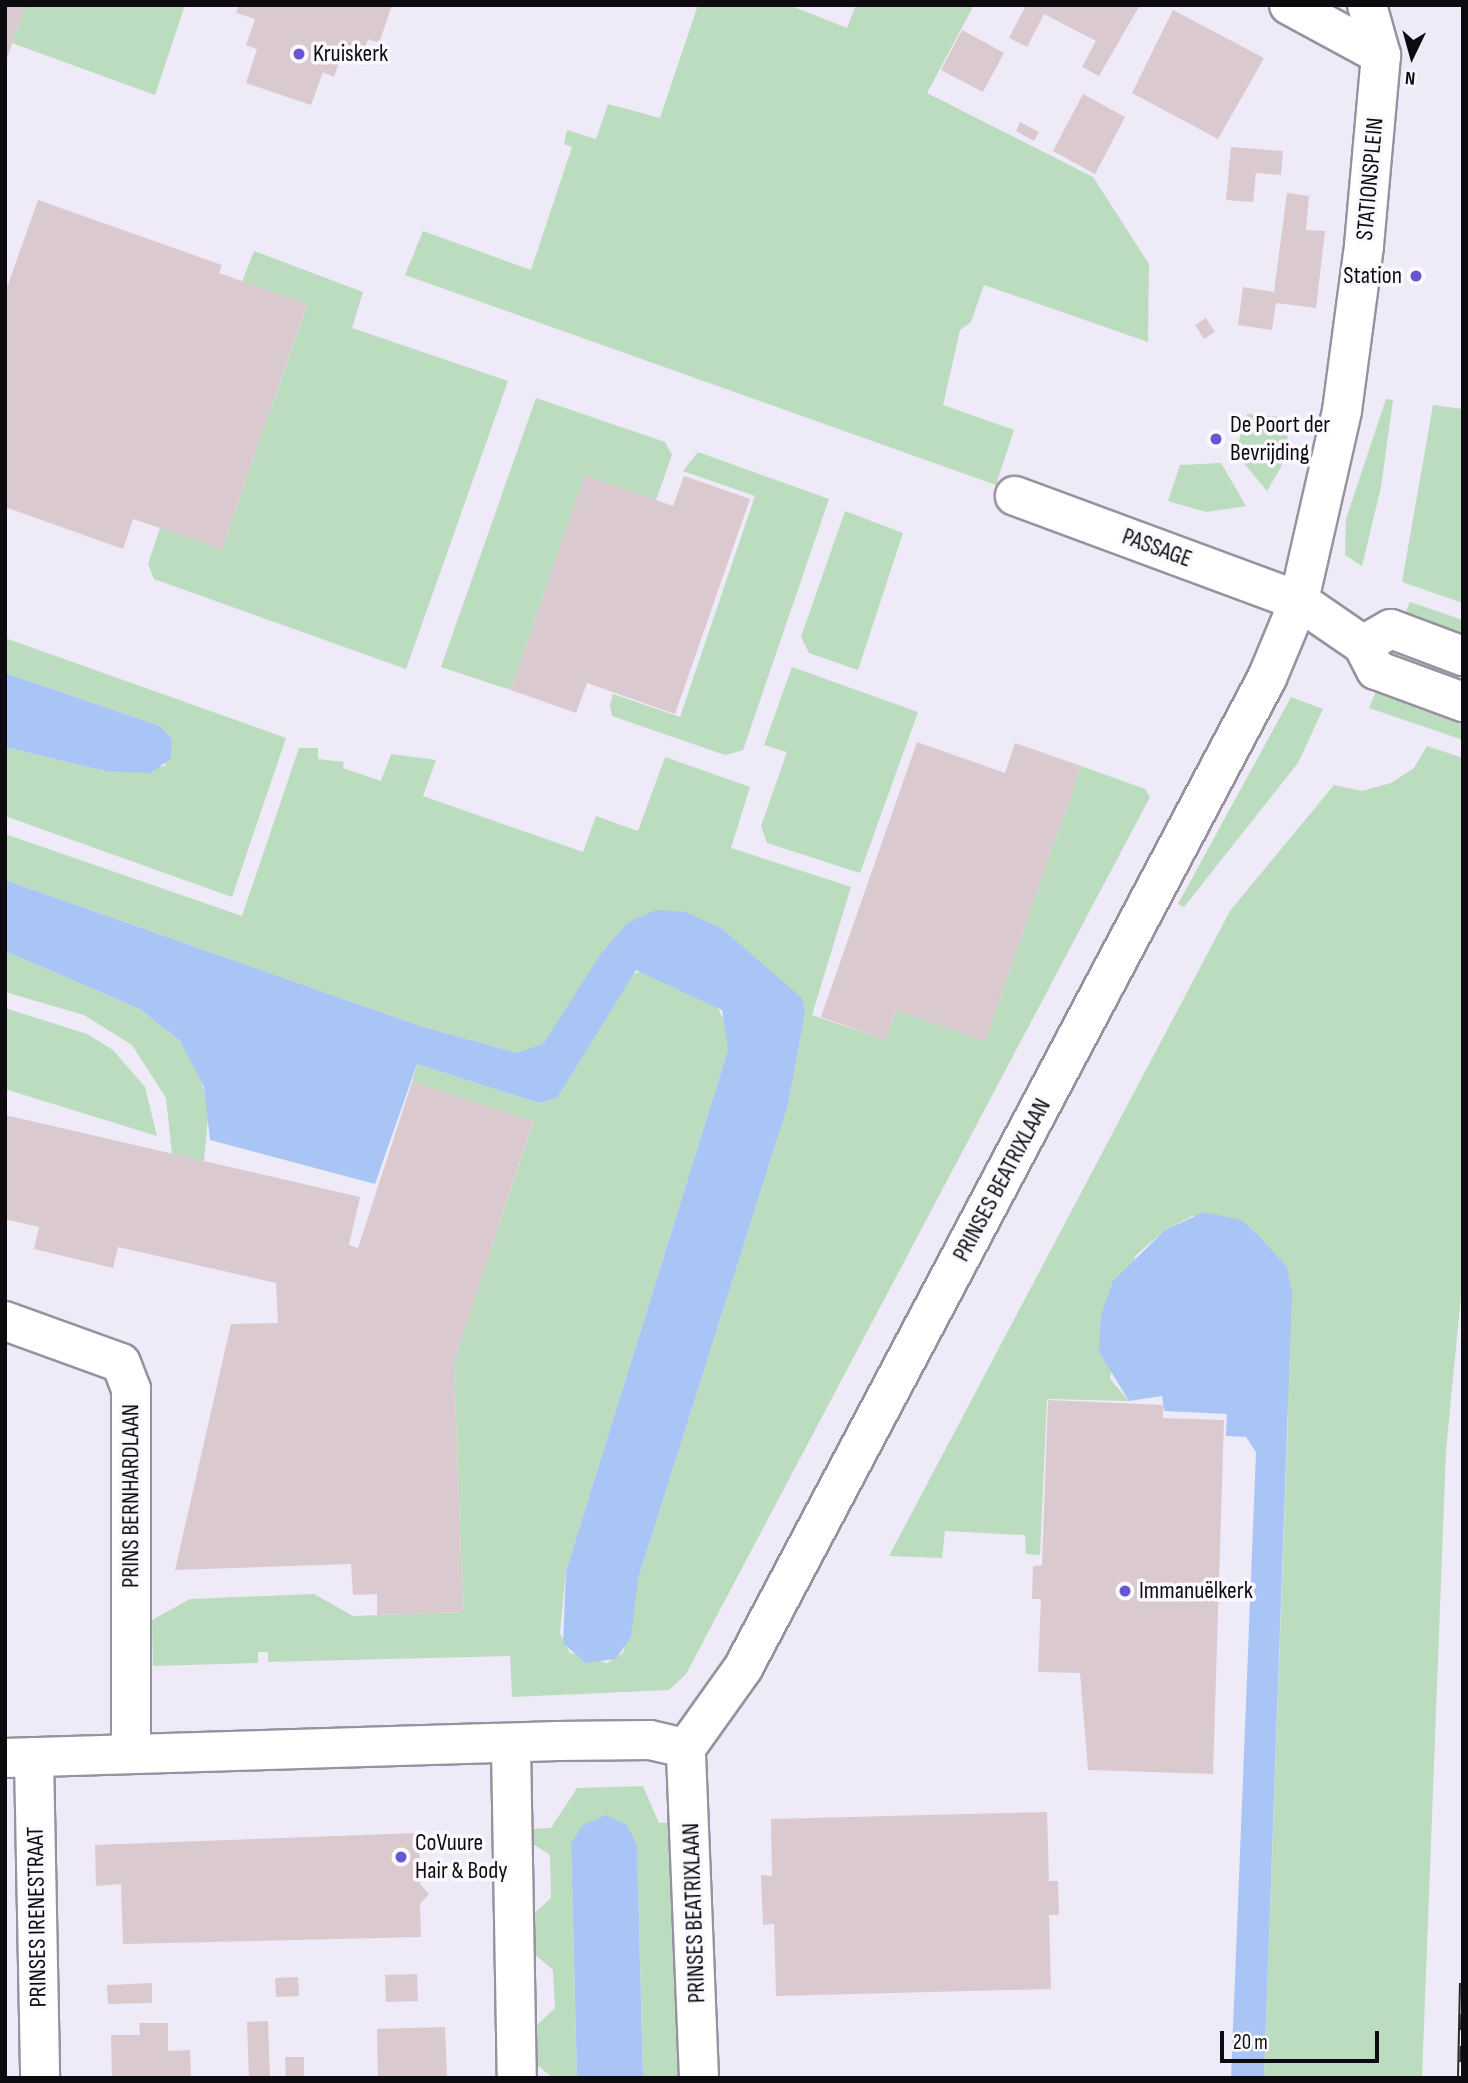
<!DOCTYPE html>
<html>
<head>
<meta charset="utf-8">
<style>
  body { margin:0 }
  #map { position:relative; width:1468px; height:2083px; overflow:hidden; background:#efeaf7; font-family:"Sofia Sans Condensed",sans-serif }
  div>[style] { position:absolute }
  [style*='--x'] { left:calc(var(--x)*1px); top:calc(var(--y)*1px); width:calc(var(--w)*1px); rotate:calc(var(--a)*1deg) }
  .green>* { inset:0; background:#bbdcbe }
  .water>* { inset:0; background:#a9c5f6 }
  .building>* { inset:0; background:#dacad0 }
  .roads { filter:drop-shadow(2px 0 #97929f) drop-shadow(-2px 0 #97929f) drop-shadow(0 2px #97929f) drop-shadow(0 -2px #97929f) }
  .street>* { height:38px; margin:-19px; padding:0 19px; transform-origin:19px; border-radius:19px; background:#fff }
  .secondary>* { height:38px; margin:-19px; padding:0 19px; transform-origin:19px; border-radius:19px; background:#fff }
  .rail>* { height:8px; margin-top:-4px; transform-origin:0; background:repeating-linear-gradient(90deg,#fbf9fe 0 16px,#2c2a30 0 32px); box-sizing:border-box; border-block:2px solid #2c2a30 }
  .dots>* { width:19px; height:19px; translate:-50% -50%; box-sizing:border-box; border:4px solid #fbf9fe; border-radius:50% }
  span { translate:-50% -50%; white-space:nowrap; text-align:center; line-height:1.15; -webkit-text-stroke:7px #fbf9fe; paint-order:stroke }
  .poi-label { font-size:24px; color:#0d0b10 }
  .left { translate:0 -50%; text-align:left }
  .right { translate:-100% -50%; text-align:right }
  .street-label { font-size:24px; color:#0d0b10 }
  .frame { position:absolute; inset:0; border:7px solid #0d0b10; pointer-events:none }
  .north { position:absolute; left:1377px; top:21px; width:70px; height:70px; -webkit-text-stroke:5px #fbf9fe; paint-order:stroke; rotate:185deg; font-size:19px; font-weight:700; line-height:28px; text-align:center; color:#0d0b10 }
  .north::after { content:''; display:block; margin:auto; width:24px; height:32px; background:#0d0b10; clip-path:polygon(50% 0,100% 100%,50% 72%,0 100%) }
  .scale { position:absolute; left:1220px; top:2031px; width:159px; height:32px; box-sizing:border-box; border:4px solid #0d0b10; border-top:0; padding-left:9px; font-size:21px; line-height:24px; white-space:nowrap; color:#0d0b10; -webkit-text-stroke:5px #fbf9fe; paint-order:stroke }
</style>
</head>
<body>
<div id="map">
  <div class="green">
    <i style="clip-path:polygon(25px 5px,185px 5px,155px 95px,12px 43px)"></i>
    <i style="clip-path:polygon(698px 5px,789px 5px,847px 28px,856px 5px,974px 5px,927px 93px,1093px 177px,1149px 264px,1148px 342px,984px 285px,971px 322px,960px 330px,943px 405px,1014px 430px,996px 485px,405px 275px,423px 231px,531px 270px,572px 147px,564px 144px,567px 130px,596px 139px,608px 104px,660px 118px)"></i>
    <i style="clip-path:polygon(254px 251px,363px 292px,352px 328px,508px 381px,406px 669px,154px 579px,148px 564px,160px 528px,222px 549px,307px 305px,242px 282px)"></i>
    <i style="clip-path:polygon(536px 398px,665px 442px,672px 455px,656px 500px,585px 476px,511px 690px,441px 667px)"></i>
    <i style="clip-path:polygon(1386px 399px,1393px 400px,1381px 487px,1362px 566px,1345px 555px,1346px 519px)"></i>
    <i style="clip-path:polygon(1433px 405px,1463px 409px,1463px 603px,1402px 582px)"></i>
    <i style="clip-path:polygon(1247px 414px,1292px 418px,1281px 467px,1267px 491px,1235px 453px)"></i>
    <i style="clip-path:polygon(698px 452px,829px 499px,743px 750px,725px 755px,612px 716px,610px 705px,613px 694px,680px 717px,755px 496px,683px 471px)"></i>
    <i style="clip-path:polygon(1221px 463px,1246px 506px,1206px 512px,1168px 501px,1180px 465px)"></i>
    <i style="clip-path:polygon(845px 511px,903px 533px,858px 670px,809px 653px,801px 637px)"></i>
    <i style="clip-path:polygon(1410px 602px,1463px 620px,1463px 641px,1402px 621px)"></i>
    <i style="clip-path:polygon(5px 638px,286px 738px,232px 897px,5px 816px,5px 747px,105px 771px,165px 766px,172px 739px,160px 726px,5px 673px)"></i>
    <i style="clip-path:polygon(792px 667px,918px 712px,860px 873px,767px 843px,761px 826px,787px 752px,764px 745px)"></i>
    <i style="clip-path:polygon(1377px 689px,1463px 719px,1463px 740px,1369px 708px)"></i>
    <i style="clip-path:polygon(1291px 697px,1323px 709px,1298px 763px,1184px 907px,1178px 904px)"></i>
    <i style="clip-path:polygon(1427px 746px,1463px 758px,1463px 1275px,1446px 1450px,1422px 2078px,1264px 2078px,1288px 1418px,1287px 1267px,1241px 1220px,1192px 1216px,1165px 1230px,1135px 1256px,1110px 1379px,1129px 1401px,1047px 1399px,1040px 1555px,1026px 1554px,1025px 1535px,945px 1531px,942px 1558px,889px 1556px,1230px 911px,1334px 785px,1362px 791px,1391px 783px,1414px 768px)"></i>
    <i style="clip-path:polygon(299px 748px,318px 748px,318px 759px,344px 762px,343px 768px,381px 781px,391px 754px,436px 760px,423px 796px,583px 852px,596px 816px,638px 831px,665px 757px,750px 787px,731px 848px,851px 887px,812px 1015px,886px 1040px,896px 1010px,985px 1041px,1081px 766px,1145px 789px,1150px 797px,686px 1674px,669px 1690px,512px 1697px,510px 1656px,268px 1662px,268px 1652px,258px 1652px,258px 1663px,153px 1666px,152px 1620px,190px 1599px,314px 1594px,353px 1616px,463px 1612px,454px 1363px,533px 1122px,412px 1082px,417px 1064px,539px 1103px,557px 1098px,629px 975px,646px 970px,714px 1001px,727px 1026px,728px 1050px,566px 1571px,560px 1633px,570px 1653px,607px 1663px,623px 1653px,638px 1579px,788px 1105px,805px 1012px,721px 928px,686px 912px,627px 923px,544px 1043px,517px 1053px,420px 1026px,5px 880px,5px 834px,242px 916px)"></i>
    <i style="clip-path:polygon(5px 951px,140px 1009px,180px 1041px,197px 1067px,209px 1107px,204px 1161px,172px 1154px,166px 1098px,132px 1045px,84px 1015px,5px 992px)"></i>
    <i style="clip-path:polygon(5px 1008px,87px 1034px,113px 1050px,145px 1087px,157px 1136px,5px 1089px)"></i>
    <i style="clip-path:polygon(643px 1786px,659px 1823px,678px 1822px,686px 2078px,643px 2078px,637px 1845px,571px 1843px,577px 2078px,553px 2078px,537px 2065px,536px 2026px,555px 2008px,553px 1970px,533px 1953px,532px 1915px,551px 1898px,550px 1855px,530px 1842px,530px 1829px,551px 1828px,577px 1788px)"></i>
  </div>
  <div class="water">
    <i style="clip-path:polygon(5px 673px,160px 726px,172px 739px,171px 759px,150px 773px,105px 771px,5px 747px)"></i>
    <i style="clip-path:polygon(5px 880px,420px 1026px,517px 1053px,544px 1043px,600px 955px,627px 923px,656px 910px,686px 912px,721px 928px,802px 998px,805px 1013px,788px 1105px,638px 1579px,631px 1637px,616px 1659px,585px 1663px,563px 1643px,566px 1571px,728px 1050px,722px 1010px,636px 970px,557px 1098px,539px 1103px,417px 1064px,375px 1184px,210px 1140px,204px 1087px,180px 1041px,140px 1009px,5px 951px)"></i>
    <i style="clip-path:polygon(1204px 1212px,1241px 1220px,1257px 1234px,1287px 1267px,1292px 1293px,1264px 2078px,1231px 2078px,1256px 1452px,1246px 1437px,1226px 1436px,1227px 1414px,1164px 1411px,1162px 1396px,1129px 1401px,1099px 1352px,1101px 1316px,1113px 1281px,1165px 1230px)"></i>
    <i style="clip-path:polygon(606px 1815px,627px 1825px,637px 1845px,643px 2078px,577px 2078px,571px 1843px,583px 1825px)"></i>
  </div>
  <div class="building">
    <i style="clip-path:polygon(5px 5px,25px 5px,6px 61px,5px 61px)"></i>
    <i style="clip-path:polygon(239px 5px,392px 5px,379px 43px,368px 39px,362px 57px,343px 51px,334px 77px,323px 72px,311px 105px,246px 83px,257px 49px,246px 45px,255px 19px,236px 13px)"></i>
    <i style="clip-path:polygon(1026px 5px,1140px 5px,1099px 76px,1082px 67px,1096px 41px,1044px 14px,1027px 47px,1009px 38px)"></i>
    <i style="clip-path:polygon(1173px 10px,1264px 58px,1218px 139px,1132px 93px)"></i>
    <i style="clip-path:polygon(962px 30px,1004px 53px,983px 92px,941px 70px)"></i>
    <i style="clip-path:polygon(1083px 94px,1125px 117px,1095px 174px,1053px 151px)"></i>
    <i style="clip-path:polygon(1020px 122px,1039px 132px,1034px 141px,1016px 131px)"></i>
    <i style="clip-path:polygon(1231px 147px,1283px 151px,1281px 175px,1256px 173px,1253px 202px,1226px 200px)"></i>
    <i style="clip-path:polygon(1287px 193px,1309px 196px,1306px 230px,1325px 231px,1316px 308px,1276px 303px,1272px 330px,1238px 325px,1243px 287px,1274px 292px)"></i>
    <i style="clip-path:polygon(38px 200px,222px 265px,219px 273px,307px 304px,222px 549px,133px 519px,123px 549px,5px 507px,5px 293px)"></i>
    <i style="clip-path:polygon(1206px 318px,1215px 332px,1204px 339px,1195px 325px)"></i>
    <i style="clip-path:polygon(585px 475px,673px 506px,684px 476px,750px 499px,675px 714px,587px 683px,576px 713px,511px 690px)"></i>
    <i style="clip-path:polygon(917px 742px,1005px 773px,1015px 743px,1081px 766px,985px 1041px,896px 1010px,886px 1040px,821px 1017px)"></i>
    <i style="clip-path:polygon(412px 1082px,533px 1121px,454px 1363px,463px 1612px,377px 1615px,377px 1594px,353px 1595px,351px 1564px,175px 1570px,231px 1324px,278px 1323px,276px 1283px,118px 1247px,113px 1268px,34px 1249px,39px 1227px,5px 1219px,5px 1115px,360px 1197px,349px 1245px,358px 1248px)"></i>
    <i style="clip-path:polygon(1048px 1400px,1163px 1405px,1163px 1418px,1224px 1420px,1213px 1774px,1088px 1770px,1080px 1673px,1038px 1672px,1041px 1599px,1032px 1599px,1033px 1566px,1042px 1565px)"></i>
    <i style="clip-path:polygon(1047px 1812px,1049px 1881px,1058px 1881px,1059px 1915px,1049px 1915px,1051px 1989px,776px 1996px,774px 1924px,763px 1925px,761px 1875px,772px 1876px,771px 1819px)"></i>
    <i style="clip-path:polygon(419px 1833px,420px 1884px,429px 1894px,420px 1904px,421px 1937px,123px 1944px,121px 1884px,96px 1886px,95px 1845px)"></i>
    <i style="clip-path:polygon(417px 1974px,418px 2001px,386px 2002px,385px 1975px)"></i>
    <i style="clip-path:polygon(298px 1977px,299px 1996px,276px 1997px,275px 1978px)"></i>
    <i style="clip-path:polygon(152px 1983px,152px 2003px,108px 2004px,107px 1985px)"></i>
    <i style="clip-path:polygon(268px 2021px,270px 2078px,249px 2078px,247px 2022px)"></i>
    <i style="clip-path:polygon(139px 2023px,168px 2023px,168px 2051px,190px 2050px,191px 2078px,112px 2078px,111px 2035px,140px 2035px)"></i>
    <i style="clip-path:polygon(445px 2027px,447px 2078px,378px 2078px,377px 2029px)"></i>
    <i style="clip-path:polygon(285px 2057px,304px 2057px,304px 2078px,286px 2078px)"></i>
  </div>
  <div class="roads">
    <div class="street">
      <i style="--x:1289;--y:5;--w:105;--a:28.5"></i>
      <i style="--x:5;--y:1321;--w:123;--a:19.9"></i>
      <i style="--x:121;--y:1363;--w:28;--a:69"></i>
      <i style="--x:131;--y:1389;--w:365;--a:90"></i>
      <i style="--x:511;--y:1747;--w:331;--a:89"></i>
      <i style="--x:34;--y:1757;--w:321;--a:88.9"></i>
      <i style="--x:5;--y:1758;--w:553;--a:-1.76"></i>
      <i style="--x:558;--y:1741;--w:92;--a:-0.6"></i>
      <i style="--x:650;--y:1740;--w:37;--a:13"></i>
      <i style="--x:699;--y:2078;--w:330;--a:-92.3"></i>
      <i style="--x:686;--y:1748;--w:98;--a:-54.5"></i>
      <i style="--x:743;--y:1668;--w:1120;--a:-62.11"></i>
      <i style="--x:1267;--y:678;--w:83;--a:-67.4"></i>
      <i style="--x:1299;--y:601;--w:303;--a:-159.7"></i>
    </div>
    <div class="secondary">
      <i style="--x:1367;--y:5;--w:52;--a:74.4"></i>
      <i style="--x:1381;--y:55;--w:192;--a:95.1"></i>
      <i style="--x:1364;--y:246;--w:166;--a:97.6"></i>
      <i style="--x:1342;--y:411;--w:195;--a:102.8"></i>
      <i style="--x:1299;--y:601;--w:78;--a:34.5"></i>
      <i style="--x:1363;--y:645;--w:28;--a:63"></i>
      <i style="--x:1376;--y:670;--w:93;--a:20.2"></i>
      <i style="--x:1363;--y:645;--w:32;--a:-30"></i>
      <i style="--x:1391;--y:629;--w:77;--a:20.6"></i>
    </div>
  </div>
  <div class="rail">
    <i style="--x:1461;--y:2078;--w:95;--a:-88.8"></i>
  </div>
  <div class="dots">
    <i style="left:299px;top:54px;background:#6657d0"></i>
    <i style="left:1416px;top:276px;background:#6657d0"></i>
    <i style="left:1216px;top:439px;background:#6657d0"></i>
    <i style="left:1125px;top:1591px;background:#6657d0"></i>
    <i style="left:401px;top:1857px;background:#6657d0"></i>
  </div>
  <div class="poi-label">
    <span class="left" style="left:313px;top:54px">Kruiskerk</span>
    <span class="right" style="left:1402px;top:276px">Station</span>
    <span class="left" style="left:1230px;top:439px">De Poort der<br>Bevrijding</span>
    <span class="left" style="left:1139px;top:1591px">Immanuëlkerk</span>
    <span class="left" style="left:415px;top:1857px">CoVuure<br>Hair &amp; Body</span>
  </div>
  <div class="street-label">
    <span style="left:1370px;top:179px;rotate:-85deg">STATIONSPLEIN</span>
    <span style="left:1157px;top:548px;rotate:20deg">PASSAGE</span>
    <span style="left:1002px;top:1180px;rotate:-62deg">PRINSES BEATRIXLAAN</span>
    <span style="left:131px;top:1496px;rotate:-90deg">PRINS BERNHARDLAAN</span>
    <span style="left:694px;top:1913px;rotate:-92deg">PRINSES BEATRIXLAAN</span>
    <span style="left:37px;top:1917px;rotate:-91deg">PRINSES IRENESTRAAT</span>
  </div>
  <div class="frame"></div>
  <div class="north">N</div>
  <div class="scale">20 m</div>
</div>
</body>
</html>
